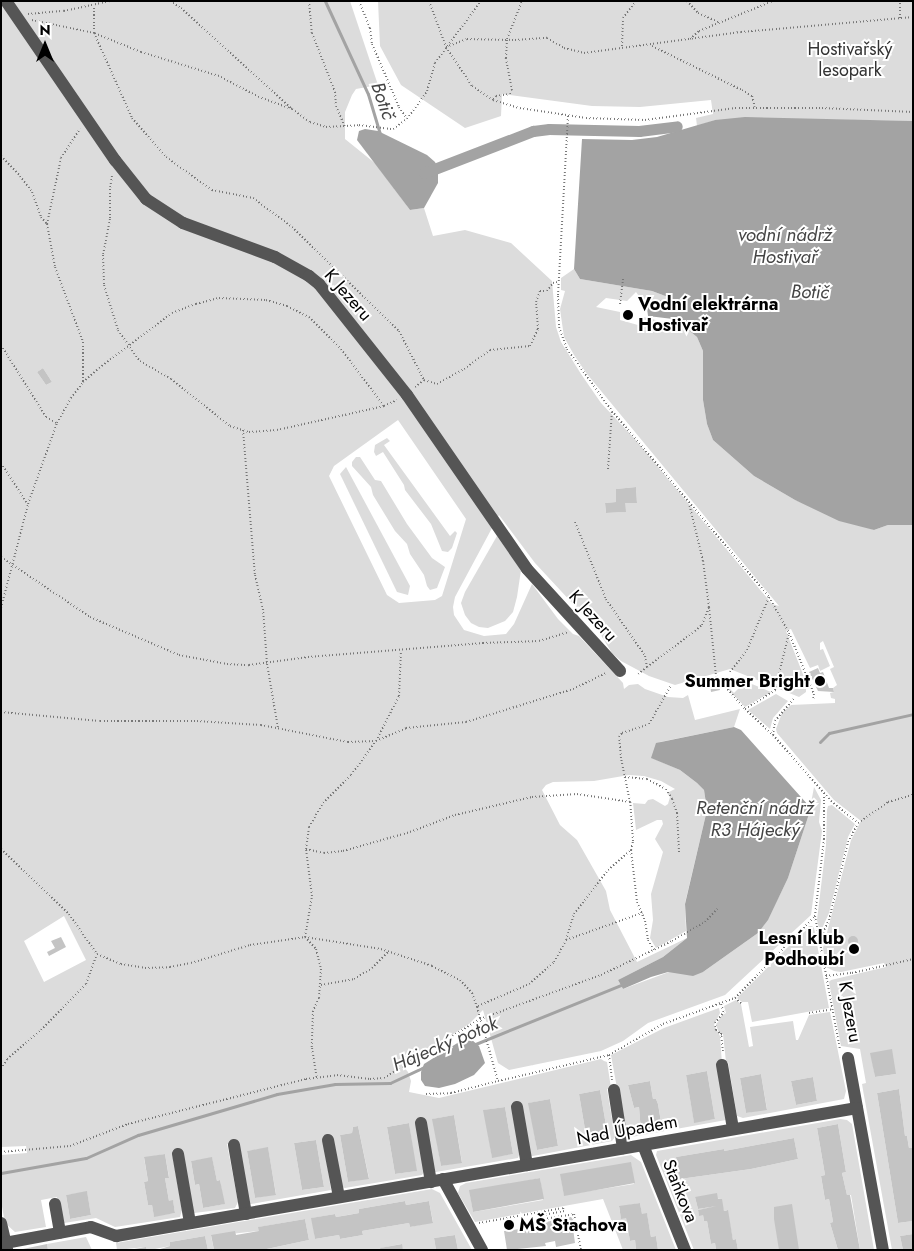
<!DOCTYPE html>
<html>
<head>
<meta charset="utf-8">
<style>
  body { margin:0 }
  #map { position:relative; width:914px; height:1251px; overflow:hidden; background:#fff; font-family:Jost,sans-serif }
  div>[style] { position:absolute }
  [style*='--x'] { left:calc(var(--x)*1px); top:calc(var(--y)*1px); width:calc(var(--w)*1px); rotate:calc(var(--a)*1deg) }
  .green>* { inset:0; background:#dcdcdc }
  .water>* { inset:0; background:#a3a3a3 }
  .stream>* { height:3px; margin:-1.5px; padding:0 1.5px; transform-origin:1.5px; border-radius:1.5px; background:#a3a3a3 }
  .canal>* { height:11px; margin:-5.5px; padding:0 5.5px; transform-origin:5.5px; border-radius:5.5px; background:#a3a3a3 }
  .building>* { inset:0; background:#c4c4c4 }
  .round { border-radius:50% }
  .path>* { height:2px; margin-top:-1px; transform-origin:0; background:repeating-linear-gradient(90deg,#777 0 1px,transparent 0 3.5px) }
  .minor>* { height:12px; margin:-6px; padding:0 6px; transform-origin:6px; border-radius:6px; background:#555 }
  .dots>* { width:14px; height:14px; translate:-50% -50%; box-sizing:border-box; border:2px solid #fff; border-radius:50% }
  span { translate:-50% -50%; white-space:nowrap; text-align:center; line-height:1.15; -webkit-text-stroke:4px #fff; paint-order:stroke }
  .park-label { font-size:18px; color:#333 }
  .street-label { font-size:18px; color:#000 }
  .poi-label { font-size:18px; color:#000; font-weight:700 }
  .left { translate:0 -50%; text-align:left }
  .right { translate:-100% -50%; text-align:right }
  .water-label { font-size:19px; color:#444; font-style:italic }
  .frame { position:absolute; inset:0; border:2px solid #000; pointer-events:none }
  .north { position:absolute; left:20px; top:20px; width:50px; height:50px; -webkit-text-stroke:4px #fff; paint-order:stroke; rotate:0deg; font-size:14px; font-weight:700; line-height:20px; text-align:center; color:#000 }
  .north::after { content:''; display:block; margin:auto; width:18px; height:22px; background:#000; clip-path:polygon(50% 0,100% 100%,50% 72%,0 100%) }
</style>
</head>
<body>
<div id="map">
  <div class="green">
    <i style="clip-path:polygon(evenodd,1px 1px,350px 1px,378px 85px,356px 89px,352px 95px,345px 112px,345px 139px,376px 164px,410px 210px,424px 208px,433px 236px,465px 230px,511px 243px,552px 281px,556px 327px,561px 342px,581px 374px,601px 403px,634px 438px,772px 604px,779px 606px,587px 374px,574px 355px,564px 337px,560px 309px,565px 291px,561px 290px,561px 278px,574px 269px,580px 279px,652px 291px,668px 297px,669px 300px,661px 300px,647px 308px,636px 292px,627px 301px,606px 298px,596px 307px,620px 312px,620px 320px,645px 327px,644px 317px,686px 328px,697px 337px,703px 351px,703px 400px,707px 424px,713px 440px,754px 476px,795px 500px,874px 530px,888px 525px,913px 525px,913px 1148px,909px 1148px,907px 1136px,905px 1136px,899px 1089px,877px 1093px,898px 1223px,913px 1221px,913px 1234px,900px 1236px,903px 1250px,892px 1250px,863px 1090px,862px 1084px,866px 1083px,860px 1049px,841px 1046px,829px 982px,831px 980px,886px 967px,884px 963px,841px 972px,834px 971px,826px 967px,823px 948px,851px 840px,861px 821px,834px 800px,777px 733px,776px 729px,782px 713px,791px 705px,835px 703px,835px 699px,831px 698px,830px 693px,834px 692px,833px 688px,837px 685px,830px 669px,834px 667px,823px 641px,820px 643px,820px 650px,823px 649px,830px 666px,820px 671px,818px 665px,810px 668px,791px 629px,786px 631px,806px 682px,806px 692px,799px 697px,730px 669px,675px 685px,649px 676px,621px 661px,612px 653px,599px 632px,535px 563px,499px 515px,455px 597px,453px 607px,454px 615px,464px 630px,484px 636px,506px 634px,514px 624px,532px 584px,558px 619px,573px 634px,579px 636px,623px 683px,624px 689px,629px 685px,638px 684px,645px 689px,668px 697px,683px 698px,688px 695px,695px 720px,740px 709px,734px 727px,660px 742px,652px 758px,680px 770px,697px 783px,704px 790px,707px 810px,685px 903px,686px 931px,656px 948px,650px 938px,653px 920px,651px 894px,663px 852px,655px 839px,663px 824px,662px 820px,657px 820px,636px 830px,633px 803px,645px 804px,648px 800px,653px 799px,665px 806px,668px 804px,670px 797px,667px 793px,675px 789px,661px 781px,644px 776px,629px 775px,594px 781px,553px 782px,546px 785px,542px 790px,560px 825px,577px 840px,606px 891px,610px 910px,637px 962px,687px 938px,663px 957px,618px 980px,623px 989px,669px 972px,703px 972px,758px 933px,768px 919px,788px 878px,809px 814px,814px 787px,821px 800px,819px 822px,822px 831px,811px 915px,725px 995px,648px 1023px,623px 1041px,601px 1051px,509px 1070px,498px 1063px,483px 1010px,469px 1024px,403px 1066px,408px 1072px,411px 1081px,409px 1092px,439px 1098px,601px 1059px,604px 1061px,607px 1062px,611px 1088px,607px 1089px,615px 1137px,612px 1141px,533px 1156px,519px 1155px,518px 1158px,436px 1172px,424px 1172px,422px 1175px,345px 1188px,342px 1187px,323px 1138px,331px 1190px,251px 1204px,249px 1204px,237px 1142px,227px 1144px,238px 1202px,235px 1208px,194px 1213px,172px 1153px,182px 1210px,180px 1217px,115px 1227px,96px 1218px,64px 1223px,62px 1220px,57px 1197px,41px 1200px,46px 1227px,15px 1232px,5px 1223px,1px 1201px,1px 1155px,27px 1153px,26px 1146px,1px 1147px,1px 1px,43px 368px,52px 382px,46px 385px,37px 372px,43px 368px,1px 1px,398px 420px,466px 519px,442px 596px,435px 600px,399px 603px,387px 595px,329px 476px,334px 466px,398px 420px,1px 1px,636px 487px,637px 503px,625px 503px,625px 512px,606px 513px,605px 503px,616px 502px,616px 489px,636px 487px,1px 1px,64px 916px,86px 960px,44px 982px,24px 941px,64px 916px,1px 1px,871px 1053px,896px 1074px,875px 1077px,871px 1053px,1px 1px,600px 1090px,608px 1137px,587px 1141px,579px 1094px,600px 1090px,1px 1px,550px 1099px,558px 1146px,537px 1150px,529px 1103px,550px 1099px,1px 1px,505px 1107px,513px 1154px,492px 1157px,484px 1110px,505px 1107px,1px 1px,454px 1115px,462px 1162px,441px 1166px,433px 1119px,454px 1115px,1px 1px,409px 1123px,416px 1171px,395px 1174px,387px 1127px,409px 1123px,1px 1px,358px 1126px,369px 1178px,348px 1182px,340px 1135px,352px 1133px,353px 1127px,358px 1126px,1px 1px,316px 1140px,324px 1187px,302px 1190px,294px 1143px,316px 1140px,1px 1px,268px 1148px,276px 1194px,255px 1198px,247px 1151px,268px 1148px,1px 1px,165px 1154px,169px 1177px,165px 1178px,169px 1201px,173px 1201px,175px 1213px,154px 1216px,152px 1205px,148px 1205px,144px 1182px,148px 1181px,144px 1158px,165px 1154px,1px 1px,212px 1158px,217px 1181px,220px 1180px,224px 1204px,203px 1208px,199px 1184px,195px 1185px,191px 1161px,212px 1158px,1px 1px,87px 1192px,91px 1215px,70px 1219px,66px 1195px,87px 1192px)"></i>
    <i style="clip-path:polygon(378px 1px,913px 1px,913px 121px,798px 119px,715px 120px,697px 126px,696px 118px,713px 114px,711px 100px,640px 107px,592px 106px,502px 94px,501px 116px,465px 128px,401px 85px,380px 46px)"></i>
    <i style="clip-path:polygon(387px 438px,390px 441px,384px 445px,450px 536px,455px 531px,457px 533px,452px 548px,448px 552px,442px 551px,431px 524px,405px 490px,404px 485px,383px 452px,376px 456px,374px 452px,375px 445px)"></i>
    <i style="clip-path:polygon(356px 457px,360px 457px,375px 480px,381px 481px,407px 524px,432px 558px,445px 567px,437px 588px,430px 590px,427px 586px,424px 575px,410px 554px,407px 544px,395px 531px,373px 495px,371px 487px,352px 466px,352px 462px)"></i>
    <i style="clip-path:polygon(346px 467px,410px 586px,408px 595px,397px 592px,340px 474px)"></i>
    <i style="clip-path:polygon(497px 536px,521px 570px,517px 597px,513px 612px,505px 621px,488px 628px,479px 627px,471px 623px,465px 615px,461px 603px,465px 592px)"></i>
    <i style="clip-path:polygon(735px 677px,771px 692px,745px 707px,729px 690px,728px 687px,734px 693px,742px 685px)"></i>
    <i style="clip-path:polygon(776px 694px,788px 701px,773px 718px,770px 729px,748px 710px)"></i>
    <i style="clip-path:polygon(832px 805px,855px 824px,848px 837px,829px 913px,820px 933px,817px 920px,826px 845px,827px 810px,828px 806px)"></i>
    <i style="clip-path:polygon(809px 926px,812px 926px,814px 928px,829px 1008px,752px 1022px,748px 1002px,742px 1002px,737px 998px)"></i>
    <i style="clip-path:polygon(evenodd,736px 1000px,741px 1004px,749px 1047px,753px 1046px,750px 1027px,793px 1021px,796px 1040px,798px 1040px,809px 1015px,830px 1012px,846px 1091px,844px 1099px,743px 1118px,737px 1116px,728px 1062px,726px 1062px,723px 1034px,719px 1033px,716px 1025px,722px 1015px,726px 1013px,724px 1006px,736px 1000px,761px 1074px,767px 1109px,746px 1113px,740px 1078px,761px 1074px,736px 1000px,813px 1077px,817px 1101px,796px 1105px,791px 1081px,813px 1077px)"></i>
    <i style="clip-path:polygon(evenodd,719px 1008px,720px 1013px,714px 1025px,720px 1036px,726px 1120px,626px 1138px,611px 1055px,664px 1028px,719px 1008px,707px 1071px,715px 1119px,694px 1122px,686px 1075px,707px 1071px,719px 1008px,650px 1081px,653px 1099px,656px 1099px,658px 1104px,662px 1128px,641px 1132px,639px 1107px,634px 1108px,628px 1085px,650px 1081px)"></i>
    <i style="clip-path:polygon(evenodd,840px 1119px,847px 1120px,852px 1124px,874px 1250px,860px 1250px,851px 1195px,847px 1195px,842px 1173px,846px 1172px,838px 1124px,817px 1128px,825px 1175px,821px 1176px,825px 1200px,829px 1199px,833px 1222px,830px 1223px,838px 1250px,738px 1250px,736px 1239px,733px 1240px,727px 1210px,724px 1211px,722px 1206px,698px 1210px,699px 1215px,703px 1215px,704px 1221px,707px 1221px,711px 1244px,715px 1243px,716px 1250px,694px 1250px,656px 1155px,657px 1151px,840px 1119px,794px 1138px,798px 1159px,751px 1169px,680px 1179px,676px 1157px,724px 1149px,724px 1151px,794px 1138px,840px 1119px,695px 1197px,721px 1199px,722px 1205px,698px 1209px,695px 1197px)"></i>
    <i style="clip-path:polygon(evenodd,631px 1155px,641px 1162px,676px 1250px,658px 1250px,656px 1236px,651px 1237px,647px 1214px,642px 1215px,640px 1203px,619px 1207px,621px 1218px,626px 1218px,630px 1241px,635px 1240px,636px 1250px,623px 1250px,603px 1199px,475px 1222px,458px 1193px,460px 1186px,466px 1183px,631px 1155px,631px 1164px,634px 1184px,564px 1195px,561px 1177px,631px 1164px,631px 1155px,540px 1178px,543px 1200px,473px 1212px,470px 1193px,540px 1178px)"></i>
    <i style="clip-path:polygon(evenodd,432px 1189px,440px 1193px,472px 1250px,458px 1250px,455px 1235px,434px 1238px,436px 1250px,403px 1250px,401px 1244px,381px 1248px,381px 1250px,262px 1250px,309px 1240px,305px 1219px,259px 1227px,259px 1231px,211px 1236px,214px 1250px,208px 1250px,205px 1236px,170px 1242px,170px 1246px,150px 1250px,147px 1250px,146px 1247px,117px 1250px,116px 1243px,432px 1189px,405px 1201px,406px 1205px,429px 1201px,433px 1222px,410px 1227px,409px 1223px,362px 1231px,363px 1235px,340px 1239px,339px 1235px,315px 1239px,312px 1218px,335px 1214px,336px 1217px,359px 1213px,359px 1209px,405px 1201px)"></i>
    <i style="clip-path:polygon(86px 1237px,92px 1250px,48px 1250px,47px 1244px)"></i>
  </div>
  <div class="water">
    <i style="clip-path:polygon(745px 117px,913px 121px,913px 525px,888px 525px,874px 530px,839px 521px,795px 500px,754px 476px,713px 440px,707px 424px,703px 400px,703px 351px,697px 337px,686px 328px,675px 324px,673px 319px,648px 316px,647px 308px,661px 300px,669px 300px,668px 297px,652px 291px,580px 279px,574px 269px,582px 139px,632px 140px,657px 137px,715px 120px)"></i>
    <i style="clip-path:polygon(365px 129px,378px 131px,427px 155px,435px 162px,438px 168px,438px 183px,424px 208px,410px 210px,357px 140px,359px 131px)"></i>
    <i style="clip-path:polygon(734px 727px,741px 730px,809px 806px,809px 814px,788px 878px,768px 920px,758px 933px,703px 972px,693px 976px,668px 972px,651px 977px,623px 989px,618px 980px,663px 957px,687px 938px,685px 904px,707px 810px,704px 790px,697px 783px,680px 770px,651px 758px,656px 743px)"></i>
    <i style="clip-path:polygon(472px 1040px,479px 1046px,485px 1063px,474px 1075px,455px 1084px,439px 1088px,425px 1086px,421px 1080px,421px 1072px,424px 1064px,459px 1042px)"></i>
  </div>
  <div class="stream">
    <i style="--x:325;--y:1;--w:102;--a:65.2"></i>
    <i style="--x:368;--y:94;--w:42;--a:73.3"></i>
    <i style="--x:820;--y:742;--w:13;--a:-45"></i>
    <i style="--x:829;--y:733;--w:86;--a:-12.7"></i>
    <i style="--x:473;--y:1045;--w:162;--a:-22.1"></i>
    <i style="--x:1;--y:1173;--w:86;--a:-10"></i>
    <i style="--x:86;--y:1158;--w:57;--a:-23.9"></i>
    <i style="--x:138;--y:1135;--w:145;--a:-16.4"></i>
    <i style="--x:277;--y:1094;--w:59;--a:-9.8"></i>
    <i style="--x:335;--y:1084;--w:55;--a:-1"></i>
    <i style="--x:390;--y:1083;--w:38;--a:-25"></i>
  </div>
  <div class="canal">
    <i style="--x:424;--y:173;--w:117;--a:-21.1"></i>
    <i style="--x:533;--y:131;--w:16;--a:-7"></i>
    <i style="--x:549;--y:129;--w:90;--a:1.3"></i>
    <i style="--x:639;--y:131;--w:38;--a:-7"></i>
  </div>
  <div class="building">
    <i style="clip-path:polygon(623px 311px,634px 313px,633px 319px,622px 318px)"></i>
    <i style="clip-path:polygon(43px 368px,52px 382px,46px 385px,37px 372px)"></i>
    <i style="clip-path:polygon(636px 487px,637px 503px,625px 503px,626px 512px,606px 513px,605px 503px,616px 502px,616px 489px)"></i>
    <i style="clip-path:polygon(818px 668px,820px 673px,823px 672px,829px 688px,833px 688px,834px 692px,818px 691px,809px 672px)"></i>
    <i style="clip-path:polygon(718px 684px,720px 690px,711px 692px,710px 685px)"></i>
    <i class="round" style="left:848px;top:936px;width:10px;height:10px"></i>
    <i style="clip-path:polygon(61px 937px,66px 947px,49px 956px,47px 952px,55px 948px,51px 941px)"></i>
    <i style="clip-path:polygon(892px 1049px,896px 1074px,875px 1077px,870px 1053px)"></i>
    <i style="clip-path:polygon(707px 1071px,715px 1119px,694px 1123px,686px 1075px)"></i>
    <i style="clip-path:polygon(761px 1074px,767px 1110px,746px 1113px,740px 1078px)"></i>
    <i style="clip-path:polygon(813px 1077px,817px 1101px,796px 1105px,791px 1081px)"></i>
    <i style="clip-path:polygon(650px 1081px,653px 1099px,656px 1099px,658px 1104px,662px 1128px,641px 1132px,639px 1107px,634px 1108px,628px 1085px)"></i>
    <i style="clip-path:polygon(899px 1089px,905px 1136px,907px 1136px,909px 1148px,913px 1148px,913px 1221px,898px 1223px,877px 1093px)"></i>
    <i style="clip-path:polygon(600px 1090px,608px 1137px,587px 1141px,579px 1094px)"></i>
    <i style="clip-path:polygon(550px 1099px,558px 1146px,537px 1150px,528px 1103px)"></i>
    <i style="clip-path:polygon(505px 1107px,513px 1154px,492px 1158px,483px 1110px)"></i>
    <i style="clip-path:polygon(454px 1115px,462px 1163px,441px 1166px,432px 1119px)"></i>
    <i style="clip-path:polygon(409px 1123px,417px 1171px,395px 1174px,387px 1127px)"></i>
    <i style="clip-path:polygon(838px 1124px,846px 1172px,842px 1173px,847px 1195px,850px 1195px,860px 1250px,838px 1250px,830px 1223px,833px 1222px,829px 1199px,825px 1200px,821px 1176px,825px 1175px,817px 1128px)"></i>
    <i style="clip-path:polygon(358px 1126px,369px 1179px,348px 1182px,340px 1135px,352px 1133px,353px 1127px)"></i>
    <i style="clip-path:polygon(794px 1138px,798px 1159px,751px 1169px,680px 1179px,676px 1157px,724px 1149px,724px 1151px)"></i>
    <i style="clip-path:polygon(316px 1140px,324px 1187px,302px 1190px,294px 1143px)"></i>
    <i style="clip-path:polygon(268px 1147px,276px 1195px,255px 1198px,247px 1151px)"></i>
    <i style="clip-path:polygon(165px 1154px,169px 1178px,165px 1178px,169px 1201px,173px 1200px,175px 1213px,154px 1217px,152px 1205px,148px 1205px,144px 1182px,148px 1181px,144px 1157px)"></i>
    <i style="clip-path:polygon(212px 1157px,217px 1181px,220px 1180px,225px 1204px,203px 1208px,199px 1184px,195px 1185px,191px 1161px)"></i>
    <i style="clip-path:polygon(631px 1162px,635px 1183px,564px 1196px,560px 1174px)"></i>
    <i style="clip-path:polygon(540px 1178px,544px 1199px,473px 1212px,469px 1190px)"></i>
    <i style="clip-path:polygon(87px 1191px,91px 1215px,70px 1219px,66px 1195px)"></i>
    <i style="clip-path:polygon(717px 1193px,718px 1199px,722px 1199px,724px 1211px,728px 1210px,733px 1240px,736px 1239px,738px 1250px,716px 1250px,715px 1243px,711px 1244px,707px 1221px,704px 1221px,703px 1215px,699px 1216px,698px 1210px,717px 1206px,698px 1209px,695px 1197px)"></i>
    <i style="clip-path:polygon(405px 1201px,406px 1205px,429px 1201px,433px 1223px,410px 1227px,409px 1223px,362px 1231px,363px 1235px,340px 1239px,339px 1235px,315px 1239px,311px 1218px,335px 1214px,336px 1217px,348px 1215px,359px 1213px,359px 1209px)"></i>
    <i style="clip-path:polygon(640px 1203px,642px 1214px,647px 1213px,651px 1237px,656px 1236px,658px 1250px,636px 1250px,635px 1240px,630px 1241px,626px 1218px,621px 1219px,619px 1206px)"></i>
    <i style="clip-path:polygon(792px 1204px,799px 1250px,779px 1250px,774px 1219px,774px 1207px)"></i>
    <i style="clip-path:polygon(571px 1217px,574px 1221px,572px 1221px,575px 1243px,556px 1247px,555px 1241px,545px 1243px,546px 1246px,507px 1250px,504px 1231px,537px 1227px,536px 1220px,541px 1218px,541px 1222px,546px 1222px)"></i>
    <i style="clip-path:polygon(305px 1219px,309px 1240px,262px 1250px,214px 1250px,211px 1235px,235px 1231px,236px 1235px,259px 1231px,258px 1227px)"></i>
    <i style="clip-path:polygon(913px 1234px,913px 1250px,903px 1250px,900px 1236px)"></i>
    <i style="clip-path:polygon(455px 1235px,458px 1250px,436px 1250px,434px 1238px)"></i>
    <i style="clip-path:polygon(205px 1236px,208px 1250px,157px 1250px,170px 1246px,170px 1242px)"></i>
    <i style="clip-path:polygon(47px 1244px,48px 1250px,24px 1250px,23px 1249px)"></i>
    <i style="clip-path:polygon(402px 1244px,403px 1250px,381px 1250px,380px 1248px)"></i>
    <i style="clip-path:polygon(146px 1247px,147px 1250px,134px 1250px,134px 1249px)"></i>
  </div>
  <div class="path">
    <i style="--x:170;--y:1;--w:13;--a:32"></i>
    <i style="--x:181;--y:8;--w:150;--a:42.3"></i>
    <i style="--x:292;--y:109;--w:22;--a:36"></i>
    <i style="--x:310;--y:122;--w:17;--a:17"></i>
    <i style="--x:326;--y:127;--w:33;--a:-3"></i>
    <i style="--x:359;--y:125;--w:34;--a:7"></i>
    <i style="--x:393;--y:129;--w:17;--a:-36"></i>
    <i style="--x:407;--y:119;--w:34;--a:-54"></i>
    <i style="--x:427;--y:91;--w:29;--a:-74"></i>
    <i style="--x:435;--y:63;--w:77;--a:-53.4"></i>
    <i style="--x:309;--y:1;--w:32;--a:85"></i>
    <i style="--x:312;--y:33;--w:63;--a:68.7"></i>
    <i style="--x:335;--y:92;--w:14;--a:86"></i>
    <i style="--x:336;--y:106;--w:23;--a:67"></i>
    <i style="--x:359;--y:1;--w:29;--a:68"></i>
    <i style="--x:370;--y:28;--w:16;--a:83"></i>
    <i style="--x:372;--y:44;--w:69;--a:66.8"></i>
    <i style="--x:399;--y:107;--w:14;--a:56"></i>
    <i style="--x:429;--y:1;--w:49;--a:69.7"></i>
    <i style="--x:446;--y:47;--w:47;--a:56.3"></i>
    <i style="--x:472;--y:86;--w:25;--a:34"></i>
    <i style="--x:493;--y:100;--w:28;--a:17"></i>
    <i style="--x:520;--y:108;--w:67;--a:8.6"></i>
    <i style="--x:586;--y:118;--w:59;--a:1.9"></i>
    <i style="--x:645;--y:120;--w:91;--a:-7.6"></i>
    <i style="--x:735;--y:108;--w:87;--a:0"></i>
    <i style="--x:822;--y:108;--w:91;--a:2.5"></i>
    <i style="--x:687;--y:1;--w:16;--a:47"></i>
    <i style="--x:698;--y:13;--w:22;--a:24"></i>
    <i style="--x:28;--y:14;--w:36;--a:-5"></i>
    <i style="--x:64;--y:11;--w:47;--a:-12.3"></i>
    <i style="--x:900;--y:18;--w:17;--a:-90"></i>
    <i style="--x:32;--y:20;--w:63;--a:11.8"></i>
    <i style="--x:94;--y:33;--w:27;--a:-90"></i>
    <i style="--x:690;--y:39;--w:12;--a:-42"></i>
    <i style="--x:699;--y:31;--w:80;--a:-22.1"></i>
    <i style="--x:622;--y:46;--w:28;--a:-88"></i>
    <i style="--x:623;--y:18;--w:21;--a:-53"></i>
    <i style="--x:652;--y:46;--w:100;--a:26.1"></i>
    <i style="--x:742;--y:90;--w:12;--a:31"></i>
    <i style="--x:752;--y:96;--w:11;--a:75"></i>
    <i style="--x:446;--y:47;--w:22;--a:-21"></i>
    <i style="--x:467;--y:39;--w:48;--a:1.2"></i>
    <i style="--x:515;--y:40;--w:32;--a:-4"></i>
    <i style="--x:547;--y:38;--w:20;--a:30"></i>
    <i style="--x:564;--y:48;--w:21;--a:14"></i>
    <i style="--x:584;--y:53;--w:158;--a:-7.6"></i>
    <i style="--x:741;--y:32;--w:173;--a:-5"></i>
    <i style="--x:493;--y:99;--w:4;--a:-45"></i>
    <i style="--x:496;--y:96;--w:14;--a:-8"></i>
    <i style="--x:510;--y:94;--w:4;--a:-63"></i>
    <i style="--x:512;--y:90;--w:33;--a:-101"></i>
    <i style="--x:506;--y:58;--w:19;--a:-87"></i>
    <i style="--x:507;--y:39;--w:41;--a:-68.5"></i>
    <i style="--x:292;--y:109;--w:35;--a:-160"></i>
    <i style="--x:259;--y:97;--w:45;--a:-152.3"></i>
    <i style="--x:219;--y:76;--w:82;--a:-162.9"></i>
    <i style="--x:141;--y:52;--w:51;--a:-158"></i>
    <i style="--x:94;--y:33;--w:93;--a:65.9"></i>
    <i style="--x:132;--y:118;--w:52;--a:48.9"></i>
    <i style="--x:166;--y:157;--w:57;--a:35.7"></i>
    <i style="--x:212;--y:190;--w:42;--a:11"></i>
    <i style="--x:253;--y:198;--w:49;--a:36.6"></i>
    <i style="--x:292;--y:227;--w:149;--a:44.2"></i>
    <i style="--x:399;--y:331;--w:55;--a:63"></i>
    <i style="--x:568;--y:116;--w:180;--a:93.2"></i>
    <i style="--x:558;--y:296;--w:31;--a:88"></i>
    <i style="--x:559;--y:327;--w:23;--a:70"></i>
    <i style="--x:567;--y:349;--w:77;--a:54"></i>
    <i style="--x:612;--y:411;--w:243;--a:49.8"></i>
    <i style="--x:769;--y:597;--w:41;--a:60.9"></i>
    <i style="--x:789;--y:633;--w:66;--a:67.7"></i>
    <i style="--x:814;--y:694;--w:6;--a:99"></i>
    <i style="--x:1;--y:156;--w:28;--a:46"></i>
    <i style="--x:20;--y:176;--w:20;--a:53"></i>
    <i style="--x:32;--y:192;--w:27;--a:70"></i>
    <i style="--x:41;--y:217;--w:9;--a:49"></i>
    <i style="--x:47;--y:224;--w:44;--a:79.5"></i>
    <i style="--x:55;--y:267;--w:80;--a:69.5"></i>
    <i style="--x:83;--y:342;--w:40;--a:90"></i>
    <i style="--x:112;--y:176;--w:13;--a:99"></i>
    <i style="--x:110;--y:189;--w:30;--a:90"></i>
    <i style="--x:110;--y:219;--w:37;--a:101"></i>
    <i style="--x:103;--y:255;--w:30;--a:88"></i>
    <i style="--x:104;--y:285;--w:47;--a:72.7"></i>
    <i style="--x:118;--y:330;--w:38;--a:55"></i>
    <i style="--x:140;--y:361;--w:36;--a:30"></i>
    <i style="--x:171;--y:379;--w:75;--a:38.5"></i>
    <i style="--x:230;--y:426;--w:20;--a:18"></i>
    <i style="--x:249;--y:432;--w:28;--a:-4"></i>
    <i style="--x:277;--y:430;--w:110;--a:-12.6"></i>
    <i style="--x:47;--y:224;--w:67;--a:-78"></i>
    <i style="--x:61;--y:158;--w:35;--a:-57"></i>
    <i style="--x:620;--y:304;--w:26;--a:-83"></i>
    <i style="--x:1;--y:345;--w:85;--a:58"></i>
    <i style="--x:46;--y:417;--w:13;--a:29"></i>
    <i style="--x:415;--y:387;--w:11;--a:-38"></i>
    <i style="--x:424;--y:380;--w:14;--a:17"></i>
    <i style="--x:437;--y:384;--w:31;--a:-29"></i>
    <i style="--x:464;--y:369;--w:32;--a:-36"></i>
    <i style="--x:490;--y:350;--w:40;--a:-5.7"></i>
    <i style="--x:530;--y:346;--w:19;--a:-65"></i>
    <i style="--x:538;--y:329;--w:27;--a:-94"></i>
    <i style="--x:536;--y:302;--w:12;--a:-70"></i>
    <i style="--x:540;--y:291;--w:7;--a:0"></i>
    <i style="--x:547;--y:291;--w:10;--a:-53"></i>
    <i style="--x:553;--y:283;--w:5;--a:-11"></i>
    <i style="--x:243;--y:430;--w:145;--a:85.3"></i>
    <i style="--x:255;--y:575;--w:35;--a:77"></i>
    <i style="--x:263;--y:609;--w:55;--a:85.8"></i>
    <i style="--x:267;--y:664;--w:65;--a:80.2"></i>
    <i style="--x:1;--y:463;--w:48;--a:57"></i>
    <i style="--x:608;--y:469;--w:58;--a:-86.1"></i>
    <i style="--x:575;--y:522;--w:83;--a:68.1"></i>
    <i style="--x:606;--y:599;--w:69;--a:55.6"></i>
    <i style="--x:645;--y:656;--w:11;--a:80"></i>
    <i style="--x:647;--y:667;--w:11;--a:142"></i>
    <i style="--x:1;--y:557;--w:107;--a:34"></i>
    <i style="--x:90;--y:617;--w:97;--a:23.1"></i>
    <i style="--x:179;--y:655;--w:49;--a:10.6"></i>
    <i style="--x:227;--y:664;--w:22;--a:3"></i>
    <i style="--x:249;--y:665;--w:60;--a:-7.7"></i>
    <i style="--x:308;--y:657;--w:176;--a:-4.6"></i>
    <i style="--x:483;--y:643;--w:56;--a:-2"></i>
    <i style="--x:539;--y:641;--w:30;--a:-17"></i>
    <i style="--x:709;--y:607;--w:69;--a:84.2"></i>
    <i style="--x:716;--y:676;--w:44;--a:48.7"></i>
    <i style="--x:745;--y:709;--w:38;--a:43"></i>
    <i style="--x:773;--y:735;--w:88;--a:48.7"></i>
    <i style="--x:831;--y:801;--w:35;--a:39"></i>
    <i style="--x:1;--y:608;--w:107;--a:-75.4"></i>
    <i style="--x:28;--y:504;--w:86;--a:-70.3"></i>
    <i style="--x:57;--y:423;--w:29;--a:-61"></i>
    <i style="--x:71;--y:398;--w:20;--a:-53"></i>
    <i style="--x:83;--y:382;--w:21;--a:-41"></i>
    <i style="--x:99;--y:368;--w:91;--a:-37"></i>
    <i style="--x:172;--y:313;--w:26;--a:-21"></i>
    <i style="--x:196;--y:304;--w:24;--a:-15"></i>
    <i style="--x:219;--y:298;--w:47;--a:2.4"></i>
    <i style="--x:266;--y:300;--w:22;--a:16"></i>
    <i style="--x:287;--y:306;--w:25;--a:27"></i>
    <i style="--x:309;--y:317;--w:45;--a:45"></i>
    <i style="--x:341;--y:349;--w:71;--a:53"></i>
    <i style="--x:384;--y:406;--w:14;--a:-25"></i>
    <i style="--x:647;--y:667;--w:60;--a:-36.9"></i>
    <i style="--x:695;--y:631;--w:9;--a:-41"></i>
    <i style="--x:702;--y:625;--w:19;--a:-69"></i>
    <i style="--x:709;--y:607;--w:46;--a:-97.4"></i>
    <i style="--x:703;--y:561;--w:60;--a:-103.6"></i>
    <i style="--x:730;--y:672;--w:28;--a:-52"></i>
    <i style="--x:747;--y:650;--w:57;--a:-67.5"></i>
    <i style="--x:745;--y:709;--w:36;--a:-32"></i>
    <i style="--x:775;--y:690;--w:59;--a:-76.2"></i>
    <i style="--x:1;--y:712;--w:99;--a:5.2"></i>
    <i style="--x:100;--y:721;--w:97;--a:0"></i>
    <i style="--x:197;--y:721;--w:64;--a:3.6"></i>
    <i style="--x:261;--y:725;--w:89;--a:11.1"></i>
    <i style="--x:348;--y:742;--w:28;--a:-2"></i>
    <i style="--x:376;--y:741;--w:33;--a:-23"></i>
    <i style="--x:406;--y:728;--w:60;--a:-5.7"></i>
    <i style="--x:466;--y:722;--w:112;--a:-17.1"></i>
    <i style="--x:573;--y:689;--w:37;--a:-26"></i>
    <i style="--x:773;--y:735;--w:14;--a:-82"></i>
    <i style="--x:775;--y:721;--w:30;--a:-50"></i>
    <i style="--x:625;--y:777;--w:22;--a:5"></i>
    <i style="--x:647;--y:779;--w:21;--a:28"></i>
    <i style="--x:666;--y:789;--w:12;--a:59"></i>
    <i style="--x:672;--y:799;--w:15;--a:70"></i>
    <i style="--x:677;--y:813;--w:39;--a:87"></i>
    <i style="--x:824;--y:793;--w:46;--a:90"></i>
    <i style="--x:824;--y:839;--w:78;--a:96.7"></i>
    <i style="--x:815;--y:916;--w:136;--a:79.4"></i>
    <i style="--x:1;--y:849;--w:94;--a:43.7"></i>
    <i style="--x:69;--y:914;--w:49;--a:55"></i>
    <i style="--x:97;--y:954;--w:26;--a:23"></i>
    <i style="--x:121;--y:964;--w:24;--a:9"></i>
    <i style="--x:145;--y:968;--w:25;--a:-2"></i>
    <i style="--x:170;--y:967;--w:21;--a:-11"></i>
    <i style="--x:191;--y:963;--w:62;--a:-17"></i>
    <i style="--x:250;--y:945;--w:56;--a:-8.3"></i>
    <i style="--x:305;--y:937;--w:42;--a:-80.3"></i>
    <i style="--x:312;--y:896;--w:47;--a:-97.3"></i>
    <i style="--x:306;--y:849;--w:22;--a:-82"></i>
    <i style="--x:309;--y:827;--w:28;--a:-60"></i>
    <i style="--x:323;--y:803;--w:40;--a:-45"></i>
    <i style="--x:351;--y:775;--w:42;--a:-53.7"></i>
    <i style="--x:376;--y:741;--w:51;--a:-62.9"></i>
    <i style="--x:399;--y:696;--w:45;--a:-87.5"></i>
    <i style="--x:306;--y:849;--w:18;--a:13"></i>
    <i style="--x:324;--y:853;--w:19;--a:-6"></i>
    <i style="--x:343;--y:851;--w:70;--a:-15.8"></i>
    <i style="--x:410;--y:832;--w:48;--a:-20.7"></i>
    <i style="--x:455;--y:815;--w:79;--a:-13.2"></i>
    <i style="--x:532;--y:797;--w:45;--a:-3.8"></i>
    <i style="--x:577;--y:794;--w:54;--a:8.6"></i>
    <i style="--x:631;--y:850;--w:52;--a:83.4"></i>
    <i style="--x:637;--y:902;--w:21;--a:67"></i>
    <i style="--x:645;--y:921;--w:19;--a:81"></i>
    <i style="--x:648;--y:940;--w:13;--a:61"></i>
    <i style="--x:305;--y:937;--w:77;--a:9"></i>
    <i style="--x:381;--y:949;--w:54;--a:18.4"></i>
    <i style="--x:432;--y:966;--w:31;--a:27"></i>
    <i style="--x:460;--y:980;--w:18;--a:47"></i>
    <i style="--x:472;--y:993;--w:15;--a:70"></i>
    <i style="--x:477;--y:1007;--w:77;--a:74.2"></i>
    <i style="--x:498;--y:1081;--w:114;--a:-13.2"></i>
    <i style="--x:609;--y:1055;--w:62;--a:-29.9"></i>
    <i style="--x:663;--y:1024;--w:77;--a:-19.9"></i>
    <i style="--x:735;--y:998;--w:115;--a:-45.7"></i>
    <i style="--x:305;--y:937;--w:16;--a:47"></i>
    <i style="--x:316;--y:949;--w:21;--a:76"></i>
    <i style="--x:321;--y:969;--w:29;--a:94"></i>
    <i style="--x:319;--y:998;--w:14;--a:115"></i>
    <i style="--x:313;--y:1011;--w:37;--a:92"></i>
    <i style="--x:312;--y:1048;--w:30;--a:81"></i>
    <i style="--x:820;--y:939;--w:21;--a:-65"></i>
    <i style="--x:829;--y:920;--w:80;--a:-76.3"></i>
    <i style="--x:848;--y:842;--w:21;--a:-62"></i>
    <i style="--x:858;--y:823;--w:37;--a:-35"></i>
    <i style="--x:888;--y:802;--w:26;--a:-16"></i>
    <i style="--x:566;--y:940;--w:81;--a:-19.6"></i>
    <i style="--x:826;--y:976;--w:26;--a:-7"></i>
    <i style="--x:852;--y:973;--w:63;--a:-12.9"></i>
    <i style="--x:321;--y:985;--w:34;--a:-10"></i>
    <i style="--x:354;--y:979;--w:21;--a:-31"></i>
    <i style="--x:372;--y:968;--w:23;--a:-45"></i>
    <i style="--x:735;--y:998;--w:8;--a:40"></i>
    <i style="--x:721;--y:1004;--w:9;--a:72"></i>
    <i style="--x:478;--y:1006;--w:56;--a:-23.3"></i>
    <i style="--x:529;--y:984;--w:33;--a:-41"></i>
    <i style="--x:554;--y:962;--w:25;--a:-61"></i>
    <i style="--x:566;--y:940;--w:27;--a:-73"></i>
    <i style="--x:574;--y:914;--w:56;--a:-52.3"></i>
    <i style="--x:608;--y:870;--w:30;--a:-41"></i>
    <i style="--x:631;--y:850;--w:9;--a:-77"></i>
    <i style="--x:633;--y:841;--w:39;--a:-94"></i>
    <i style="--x:630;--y:802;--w:45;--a:-101.6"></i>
    <i style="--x:621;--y:758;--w:21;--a:-95"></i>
    <i style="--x:619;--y:737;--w:5;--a:-53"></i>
    <i style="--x:622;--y:733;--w:28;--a:-18"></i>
    <i style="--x:649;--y:724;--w:43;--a:-60.4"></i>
    <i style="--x:809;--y:1013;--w:24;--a:-9"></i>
    <i style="--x:721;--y:1033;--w:20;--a:84"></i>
    <i style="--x:722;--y:1035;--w:8;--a:-140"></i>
    <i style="--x:716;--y:1030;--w:7;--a:-98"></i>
    <i style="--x:715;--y:1023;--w:14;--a:-51"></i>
    <i style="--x:609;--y:1055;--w:25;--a:83"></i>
    <i style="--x:1;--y:1069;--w:12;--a:-59"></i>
    <i style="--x:7;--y:1059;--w:45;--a:-40.5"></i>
    <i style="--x:41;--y:1030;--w:64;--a:-45.6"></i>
    <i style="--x:86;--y:984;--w:32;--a:-70"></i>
    <i style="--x:426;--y:1094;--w:25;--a:-2"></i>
    <i style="--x:451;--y:1093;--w:49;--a:-14.3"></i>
    <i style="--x:1;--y:1152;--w:69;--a:-5"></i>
    <i style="--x:70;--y:1146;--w:62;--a:-20.8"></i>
    <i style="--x:128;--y:1124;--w:184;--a:-14.2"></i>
    <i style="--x:306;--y:1079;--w:31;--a:-7"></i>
    <i style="--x:337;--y:1075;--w:33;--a:7"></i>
    <i style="--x:370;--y:1079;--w:14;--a:-4"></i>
    <i style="--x:384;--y:1078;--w:113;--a:-31.6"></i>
    <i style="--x:480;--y:1019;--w:129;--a:-20"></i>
    <i style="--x:601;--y:975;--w:79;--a:-25.6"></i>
    <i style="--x:672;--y:941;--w:38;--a:-30"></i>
    <i style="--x:705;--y:922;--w:18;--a:-47"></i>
    <i style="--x:479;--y:1223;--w:85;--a:-10.1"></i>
    <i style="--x:563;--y:1208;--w:3;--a:72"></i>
    <i style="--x:564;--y:1211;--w:21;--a:169"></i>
    <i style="--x:543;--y:1215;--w:4;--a:76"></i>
    <i style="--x:544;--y:1219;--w:30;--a:-9"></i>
    <i style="--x:574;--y:1214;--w:37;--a:79"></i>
  </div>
  <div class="minor">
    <i style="--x:6;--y:1;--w:193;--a:55.6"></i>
    <i style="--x:115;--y:160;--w:50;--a:51.5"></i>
    <i style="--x:146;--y:199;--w:44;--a:33"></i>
    <i style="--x:183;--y:223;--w:98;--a:20.3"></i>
    <i style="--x:275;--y:257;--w:39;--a:29"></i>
    <i style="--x:309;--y:276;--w:13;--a:39"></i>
    <i style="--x:319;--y:284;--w:142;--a:51.6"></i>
    <i style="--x:407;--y:395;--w:211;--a:55.4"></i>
    <i style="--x:527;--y:569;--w:138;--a:47.6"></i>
    <i style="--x:848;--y:1058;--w:195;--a:79.7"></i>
    <i style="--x:722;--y:1065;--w:65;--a:80.2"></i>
    <i style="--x:614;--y:1090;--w:59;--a:81.2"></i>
    <i style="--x:517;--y:1107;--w:59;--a:80.2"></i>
    <i style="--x:421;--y:1123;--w:60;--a:80.4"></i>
    <i style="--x:328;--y:1140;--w:58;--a:79.1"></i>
    <i style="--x:234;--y:1145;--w:70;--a:80.1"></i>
    <i style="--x:643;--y:1145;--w:113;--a:68.2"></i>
    <i style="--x:178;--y:1154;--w:70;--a:80.1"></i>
    <i style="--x:443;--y:1179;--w:81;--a:61.2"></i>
    <i style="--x:55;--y:1204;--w:29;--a:80"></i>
    <i style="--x:1;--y:1223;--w:28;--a:77"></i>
    <i style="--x:5;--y:1243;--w:87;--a:-10.5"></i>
    <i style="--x:91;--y:1227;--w:27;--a:20"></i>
    <i style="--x:116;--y:1236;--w:752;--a:-9.8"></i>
  </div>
  <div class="dots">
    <i style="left:628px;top:315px;background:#000"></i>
    <i style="left:820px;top:681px;background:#000"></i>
    <i style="left:854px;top:949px;background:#000"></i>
    <i style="left:509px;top:1225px;background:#000"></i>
  </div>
  <div class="park-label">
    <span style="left:850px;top:60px">Hostivařský<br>lesopark</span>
  </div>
  <div class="street-label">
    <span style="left:348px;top:295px;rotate:49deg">K Jezeru</span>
    <span style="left:593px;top:616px;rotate:48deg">K Jezeru</span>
    <span style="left:850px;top:1012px;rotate:80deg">K Jezeru</span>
    <span style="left:627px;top:1130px;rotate:-10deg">Nad Úpadem</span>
    <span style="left:680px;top:1191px;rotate:68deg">Staňkova</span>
  </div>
  <div class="poi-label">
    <span class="left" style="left:638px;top:315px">Vodní elektrárna<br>Hostivař</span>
    <span class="right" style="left:810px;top:681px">Summer Bright</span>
    <span class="right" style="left:844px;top:949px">Lesní klub<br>Podhoubí</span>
    <span class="left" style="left:519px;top:1225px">MŠ Stachova</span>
  </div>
  <div class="water-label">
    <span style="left:383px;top:101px;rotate:71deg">Botič</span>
    <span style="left:785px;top:246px">vodní nádrž<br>Hostivař</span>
    <span style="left:810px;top:292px;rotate:1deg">Botič</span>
    <span style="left:755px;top:819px">Retenční nádrž<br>R3 Hájecký</span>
    <span style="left:445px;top:1044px;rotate:-23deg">Hájecký potok</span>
  </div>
  <div class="frame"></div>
  <div class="north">N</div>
</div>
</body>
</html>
